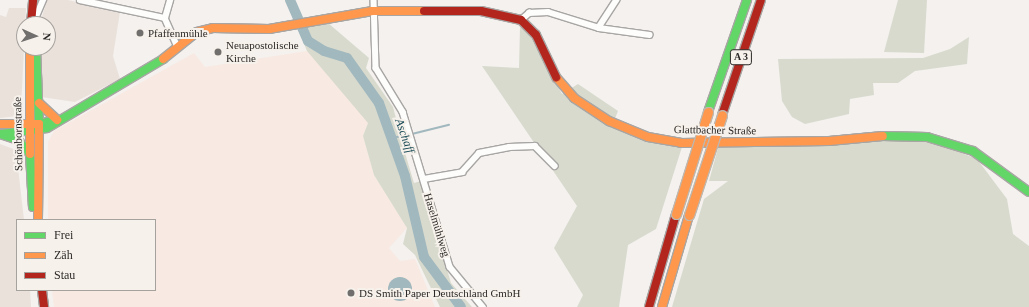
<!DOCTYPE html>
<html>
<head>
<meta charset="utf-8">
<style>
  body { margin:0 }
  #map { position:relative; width:1029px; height:307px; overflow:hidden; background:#f4f1ee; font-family:"Times New Roman",serif }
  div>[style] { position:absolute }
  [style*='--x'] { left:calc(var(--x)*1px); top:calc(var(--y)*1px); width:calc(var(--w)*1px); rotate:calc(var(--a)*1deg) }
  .built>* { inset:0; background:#eae1db }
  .industrial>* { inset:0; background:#f8e9e2 }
  .green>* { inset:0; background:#d8dace }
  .water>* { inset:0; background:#a1b8be }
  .round { border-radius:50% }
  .stream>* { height:1.5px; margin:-0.75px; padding:0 0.75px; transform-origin:0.75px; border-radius:0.75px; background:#a1b8be }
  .river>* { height:10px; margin:-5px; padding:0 5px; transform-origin:5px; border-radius:5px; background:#a1b8be }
  .roads { filter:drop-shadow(1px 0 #a8a6a4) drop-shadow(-1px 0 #a8a6a4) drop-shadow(0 1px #a8a6a4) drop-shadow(0 -1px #a8a6a4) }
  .street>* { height:5.5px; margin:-2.75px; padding:0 2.75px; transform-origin:2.75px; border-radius:2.75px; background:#fdfdfc }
  .fast>* { height:8px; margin:-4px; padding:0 4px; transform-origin:4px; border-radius:4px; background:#63d668 }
  .slow>* { height:8px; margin:-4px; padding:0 4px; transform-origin:4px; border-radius:4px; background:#ff974d }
  .jam>* { height:8px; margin:-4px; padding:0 4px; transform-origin:4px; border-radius:4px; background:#b3261e }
  .bridges { filter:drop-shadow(1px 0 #bfb7ae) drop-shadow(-1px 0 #bfb7ae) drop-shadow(0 1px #bfb7ae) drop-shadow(0 -1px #bfb7ae) }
  .slow-bridge>* { height:9px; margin:-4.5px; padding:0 4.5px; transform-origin:4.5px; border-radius:4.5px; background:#ff974d }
  .dots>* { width:11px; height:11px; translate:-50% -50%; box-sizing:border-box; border:2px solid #f7f1eb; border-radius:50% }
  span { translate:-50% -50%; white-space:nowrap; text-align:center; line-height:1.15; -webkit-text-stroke:4px #f7f1eb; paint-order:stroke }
  .shield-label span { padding:1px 3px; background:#f7f1eb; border:1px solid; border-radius:3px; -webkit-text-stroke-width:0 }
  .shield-label { font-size:10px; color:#2b2927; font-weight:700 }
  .poi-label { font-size:11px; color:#2b2927 }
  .left { translate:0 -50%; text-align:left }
  .street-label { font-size:11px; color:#2b2927 }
  .water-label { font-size:12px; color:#174955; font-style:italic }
  .legend { position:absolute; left:16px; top:219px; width:140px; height:72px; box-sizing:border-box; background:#f7f1eb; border:1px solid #a5a19d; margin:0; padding:5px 7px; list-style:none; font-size:12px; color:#2b2927 }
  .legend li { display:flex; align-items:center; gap:8px; height:20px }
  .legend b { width:20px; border:1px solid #a5a19d }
  .north { position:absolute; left:16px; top:16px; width:40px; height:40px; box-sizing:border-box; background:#f7f1eb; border:1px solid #a5a19d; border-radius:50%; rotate:93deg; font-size:11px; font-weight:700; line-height:16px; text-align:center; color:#2b2927 }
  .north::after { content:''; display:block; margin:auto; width:14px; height:18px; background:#716f6d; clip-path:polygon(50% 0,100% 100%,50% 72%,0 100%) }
</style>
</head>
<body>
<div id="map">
  <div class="built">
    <i style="clip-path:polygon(47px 0,68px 0,120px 12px,113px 56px,120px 79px,75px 102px,41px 97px,41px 48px,48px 48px,48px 24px,41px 24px,41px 20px)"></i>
    <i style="clip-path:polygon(9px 8px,26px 8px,21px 109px,18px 116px,0 118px,0 15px,6px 17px)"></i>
    <i style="clip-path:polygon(0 144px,16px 150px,24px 220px,17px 220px,17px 290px,30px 290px,31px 307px,0 307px)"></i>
  </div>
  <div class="industrial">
    <i style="clip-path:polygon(307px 51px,366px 115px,368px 123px,363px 136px,374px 175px,407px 228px,389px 248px,400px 261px,415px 259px,435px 307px,54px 307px,52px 290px,155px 290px,155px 220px,48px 220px,48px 142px,54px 131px,194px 53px,205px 67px)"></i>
  </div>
  <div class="green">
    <i style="clip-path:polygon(898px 0,927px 0,924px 53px,884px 52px)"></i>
    <i style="clip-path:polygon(328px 23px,369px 58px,366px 68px,393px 107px,405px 153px,414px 183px,421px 181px,451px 283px,472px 307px,440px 307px,415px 255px,403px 244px,407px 228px,374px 175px,363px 136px,368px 123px,307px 51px,297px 27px)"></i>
    <i style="clip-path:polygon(520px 27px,528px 32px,562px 94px,578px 84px,618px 111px,612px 126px,682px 147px,656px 229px,628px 245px,619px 307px,577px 307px,583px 295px,554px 248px,577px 206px,482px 66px,519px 68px)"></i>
    <i style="clip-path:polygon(969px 37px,967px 64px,915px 71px,898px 83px,873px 83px,874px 95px,850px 99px,849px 114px,805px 124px,792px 117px,782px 101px,778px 59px,923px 58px,950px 49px)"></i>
    <i style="clip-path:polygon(921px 137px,977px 159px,1007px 199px,1013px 234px,1029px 246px,1029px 307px,672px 307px,704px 199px,728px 181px,709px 181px,718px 148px)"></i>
  </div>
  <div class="water">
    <i class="round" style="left:388px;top:277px;width:24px;height:24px"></i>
  </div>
  <div class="stream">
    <i style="--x:412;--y:134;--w:38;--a:-14"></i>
    <i style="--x:391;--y:138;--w:18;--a:-9"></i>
  </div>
  <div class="river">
    <i style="--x:290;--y:0;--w:45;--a:66.3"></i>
    <i style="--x:308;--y:41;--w:19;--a:32"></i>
    <i style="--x:324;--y:51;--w:24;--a:17"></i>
    <i style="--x:347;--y:58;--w:55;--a:54.6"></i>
    <i style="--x:379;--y:103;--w:77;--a:70.4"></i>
    <i style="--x:405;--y:176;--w:83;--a:76.8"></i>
    <i style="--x:424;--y:257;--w:62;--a:53.5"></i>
  </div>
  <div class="roads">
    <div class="street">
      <i style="--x:80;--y:0;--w:87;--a:12"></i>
      <i style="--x:165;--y:18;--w:30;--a:66"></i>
      <i style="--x:374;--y:0;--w:68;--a:88.3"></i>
      <i style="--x:376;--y:68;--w:52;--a:58.5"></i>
      <i style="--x:403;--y:112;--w:162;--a:73.1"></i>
      <i style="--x:450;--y:267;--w:52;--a:50.5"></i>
      <i style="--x:617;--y:0;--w:33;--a:123"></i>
      <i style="--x:599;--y:28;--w:51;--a:7.8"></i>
      <i style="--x:165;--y:18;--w:19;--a:-74"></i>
      <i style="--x:35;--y:19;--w:21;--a:-67"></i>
      <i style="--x:521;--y:20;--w:11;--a:-41"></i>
      <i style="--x:529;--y:13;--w:19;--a:-3"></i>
      <i style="--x:548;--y:12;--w:53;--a:17.4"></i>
      <i style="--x:424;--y:179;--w:39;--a:-10"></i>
      <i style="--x:462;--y:172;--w:25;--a:-48"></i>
      <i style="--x:479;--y:153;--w:31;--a:-11"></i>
      <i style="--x:509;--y:147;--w:26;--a:-2"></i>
      <i style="--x:535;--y:146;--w:28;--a:45"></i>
    </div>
    <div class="fast">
      <i style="--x:36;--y:48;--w:76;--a:87.7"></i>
      <i style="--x:39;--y:124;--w:17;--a:-13"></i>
      <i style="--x:708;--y:112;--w:119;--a:-70.8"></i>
      <i style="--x:0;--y:134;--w:19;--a:18"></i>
      <i style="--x:18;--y:140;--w:18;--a:49"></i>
      <i style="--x:30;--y:154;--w:53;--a:86.8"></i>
      <i style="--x:2;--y:134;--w:45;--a:-7.6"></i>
      <i style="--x:47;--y:128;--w:135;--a:-30.7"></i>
      <i style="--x:883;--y:136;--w:44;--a:1.3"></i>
      <i style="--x:927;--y:137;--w:48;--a:16.9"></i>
      <i style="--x:973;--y:151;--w:69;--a:36.2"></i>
    </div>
    <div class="slow">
      <i style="--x:30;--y:48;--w:106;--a:90"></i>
      <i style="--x:163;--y:59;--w:43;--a:-38.5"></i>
      <i style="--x:197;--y:32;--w:16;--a:-14"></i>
      <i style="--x:213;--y:28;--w:56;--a:1"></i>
      <i style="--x:269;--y:29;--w:105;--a:-9.9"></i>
      <i style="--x:372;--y:11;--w:52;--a:0"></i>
      <i style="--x:556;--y:77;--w:28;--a:49"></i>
      <i style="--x:574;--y:98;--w:42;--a:33.3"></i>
      <i style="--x:609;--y:121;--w:42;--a:22.3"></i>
      <i style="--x:648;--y:137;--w:34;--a:10"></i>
      <i style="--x:681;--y:143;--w:148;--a:-0.8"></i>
      <i style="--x:829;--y:141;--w:54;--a:-5.3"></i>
      <i style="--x:39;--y:103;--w:25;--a:43"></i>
      <i style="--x:0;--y:124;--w:39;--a:0"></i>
      <i style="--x:39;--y:124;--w:96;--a:90.6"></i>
      <i style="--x:662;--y:307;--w:96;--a:-73.6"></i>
    </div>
    <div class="jam">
      <i style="--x:424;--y:11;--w:57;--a:0"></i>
      <i style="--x:481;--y:11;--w:41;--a:12.7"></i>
      <i style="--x:521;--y:20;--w:21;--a:45"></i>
      <i style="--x:536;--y:35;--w:47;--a:64.5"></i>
      <i style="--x:31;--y:24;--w:24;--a:-85"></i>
      <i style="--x:722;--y:115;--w:121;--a:-71.3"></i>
      <i style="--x:42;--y:290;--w:17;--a:83"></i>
      <i style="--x:649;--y:307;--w:97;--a:-73.8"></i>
    </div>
  </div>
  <div class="bridges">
    <div class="slow-bridge">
      <i style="--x:676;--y:214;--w:107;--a:-72.6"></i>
      <i style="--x:689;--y:215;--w:105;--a:-71.7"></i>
    </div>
  </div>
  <div class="dots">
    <i style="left:140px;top:33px;background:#716f6d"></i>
    <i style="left:218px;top:52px;background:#716f6d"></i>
    <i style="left:351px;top:293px;background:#716f6d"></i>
  </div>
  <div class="shield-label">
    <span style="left:741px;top:57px">A 3</span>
  </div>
  <div class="poi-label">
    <span class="left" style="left:148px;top:33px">Pfaffenmühle</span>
    <span class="left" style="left:226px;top:52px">Neuapostolische<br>Kirche</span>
    <span class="left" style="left:359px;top:293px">DS Smith Paper Deutschland GmbH</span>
  </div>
  <div class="street-label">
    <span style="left:715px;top:130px;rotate:1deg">Glattbacher Straße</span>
    <span style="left:18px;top:134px;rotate:-91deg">Schönbornstraße</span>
    <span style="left:437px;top:225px;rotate:73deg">Haselmühlweg</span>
  </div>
  <div class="water-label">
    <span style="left:404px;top:136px;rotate:70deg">Aschaff</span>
  </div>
  <ul class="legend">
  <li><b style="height:5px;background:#63d668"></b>Frei</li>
  <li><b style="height:5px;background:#ff974d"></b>Zäh</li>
  <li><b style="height:5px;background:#b3261e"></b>Stau</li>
  </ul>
  <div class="north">N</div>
</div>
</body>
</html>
